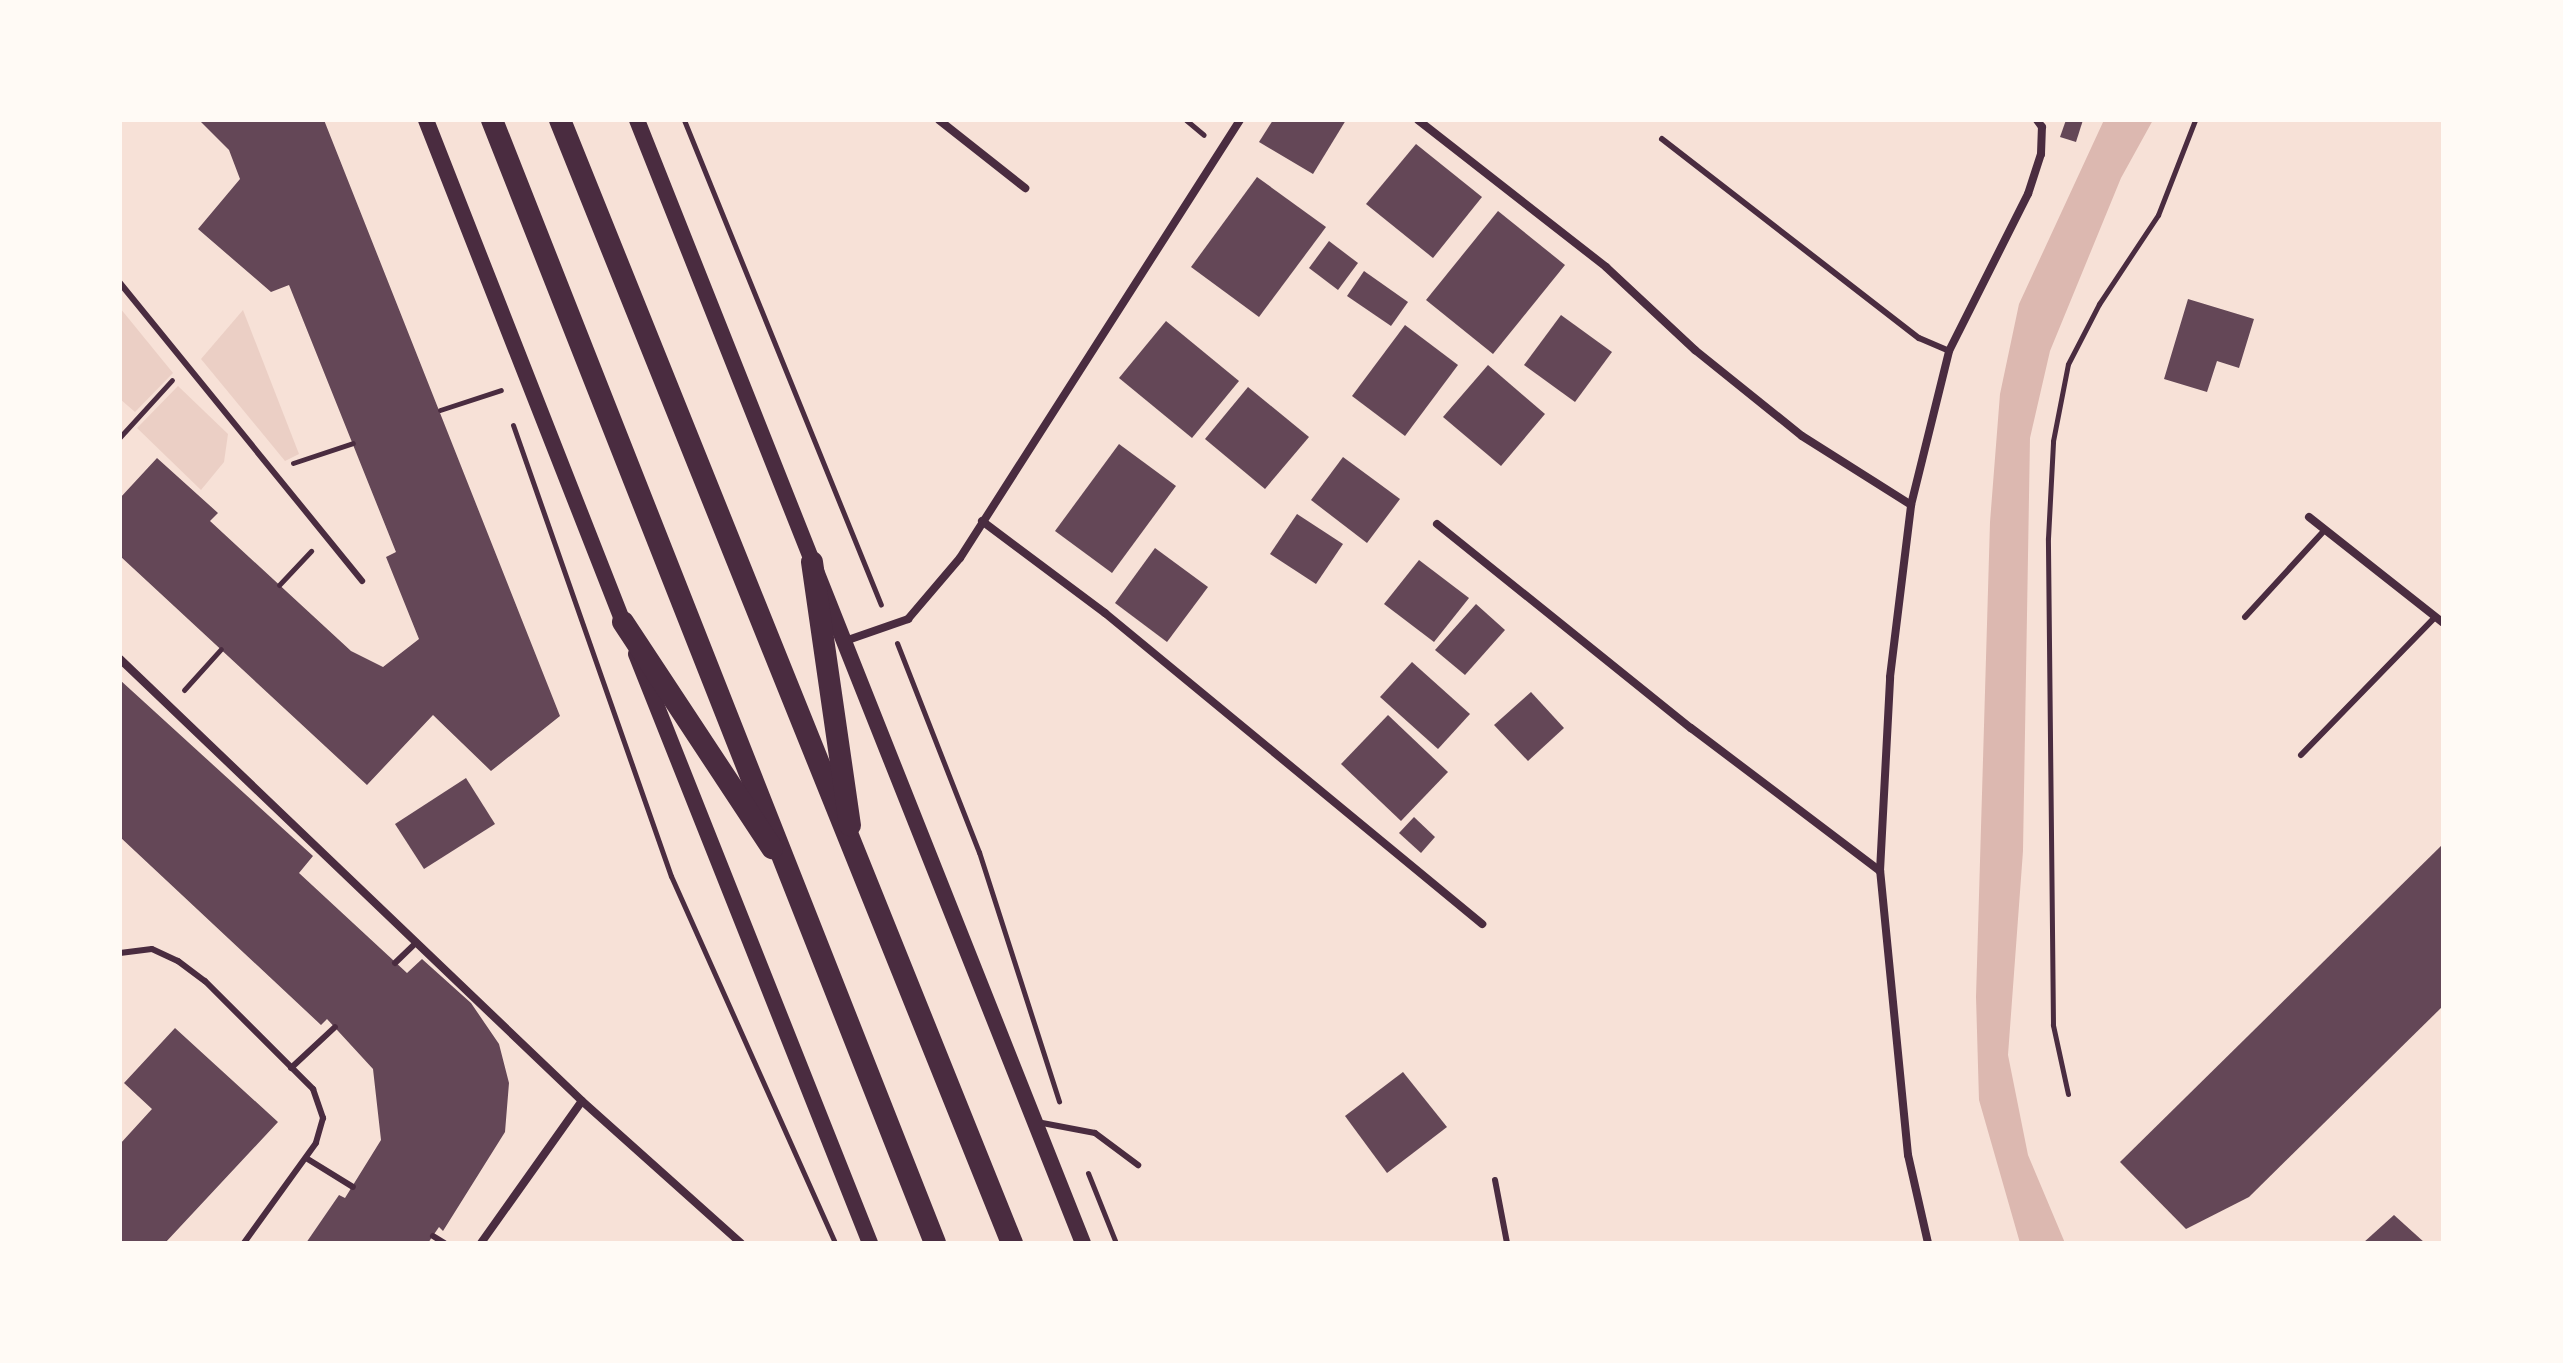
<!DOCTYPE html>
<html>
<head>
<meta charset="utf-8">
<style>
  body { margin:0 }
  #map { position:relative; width:2563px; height:1363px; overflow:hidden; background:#f7e1d7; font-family:Barlow,sans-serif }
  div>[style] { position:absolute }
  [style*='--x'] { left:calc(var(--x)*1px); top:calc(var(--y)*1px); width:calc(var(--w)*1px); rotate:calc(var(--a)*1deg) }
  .green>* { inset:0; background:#ebcfc5 }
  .water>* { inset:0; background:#dcb8b0 }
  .building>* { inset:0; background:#644757 }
  .path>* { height:5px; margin:-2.5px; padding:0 2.5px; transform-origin:2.5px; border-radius:2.5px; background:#4a2c40 }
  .service>* { height:6px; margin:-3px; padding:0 3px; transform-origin:3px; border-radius:3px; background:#4a2c40 }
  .minor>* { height:8px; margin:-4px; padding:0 4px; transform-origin:4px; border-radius:4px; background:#4a2c40 }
  .secondary>* { height:16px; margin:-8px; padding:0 8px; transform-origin:8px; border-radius:8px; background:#4a2c40 }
  .trunk>* { height:22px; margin:-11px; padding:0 11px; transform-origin:11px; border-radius:11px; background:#4a2c40 }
  span { translate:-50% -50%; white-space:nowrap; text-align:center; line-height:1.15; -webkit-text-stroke:6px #fffaf5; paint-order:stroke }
  .frame { position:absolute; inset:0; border:122px solid #fffaf5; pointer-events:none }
</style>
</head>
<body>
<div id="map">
  <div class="green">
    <i style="clip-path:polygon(120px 308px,173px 373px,135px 412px,120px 399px)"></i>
    <i style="clip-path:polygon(243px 310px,299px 454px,285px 461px,201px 359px)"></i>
    <i style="clip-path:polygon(178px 386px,228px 434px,224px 462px,201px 490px,137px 428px)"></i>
  </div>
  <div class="water">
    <i style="clip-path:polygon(2104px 120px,2153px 120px,2121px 178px,2050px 351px,2030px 438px,2023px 851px,2008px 1055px,2028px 1155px,2065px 1243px,2020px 1243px,1979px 1100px,1976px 997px,1990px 522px,2000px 394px,2019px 304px)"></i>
  </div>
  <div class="building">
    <i style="clip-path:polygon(199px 120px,324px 120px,560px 716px,491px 771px,433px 715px,367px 785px,120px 556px,120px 498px,157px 458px,218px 513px,210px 521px,351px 651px,383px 667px,419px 639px,386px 557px,396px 552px,289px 285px,271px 292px,198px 229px,240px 179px,229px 150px)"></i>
    <i style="clip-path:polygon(1273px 120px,1346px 120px,1313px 174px,1259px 142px)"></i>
    <i style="clip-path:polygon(2066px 120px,2083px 120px,2076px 142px,2060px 137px)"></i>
    <i style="clip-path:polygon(1416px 144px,1482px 197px,1433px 258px,1366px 204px)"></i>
    <i style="clip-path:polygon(1257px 177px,1326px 227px,1259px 317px,1191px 267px)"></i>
    <i style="clip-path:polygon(1498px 211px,1565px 265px,1493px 354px,1426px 300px)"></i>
    <i style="clip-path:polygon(1329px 241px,1358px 263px,1338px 290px,1309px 268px)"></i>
    <i style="clip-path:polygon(1364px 271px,1408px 302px,1391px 326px,1347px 296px)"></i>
    <i style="clip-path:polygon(2188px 299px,2254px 319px,2239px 368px,2217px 361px,2207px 392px,2164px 379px)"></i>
    <i style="clip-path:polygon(1561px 315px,1612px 352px,1575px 402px,1524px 365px)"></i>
    <i style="clip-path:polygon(1166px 321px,1239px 381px,1192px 438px,1119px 378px)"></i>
    <i style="clip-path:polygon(1405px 325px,1458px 365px,1405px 436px,1352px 396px)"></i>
    <i style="clip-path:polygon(1488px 365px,1545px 414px,1501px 466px,1443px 417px)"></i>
    <i style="clip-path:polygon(1248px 387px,1309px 437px,1265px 489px,1205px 439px)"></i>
    <i style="clip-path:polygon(1119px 444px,1176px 486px,1112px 573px,1055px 531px)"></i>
    <i style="clip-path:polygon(1343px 457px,1400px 499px,1367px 543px,1311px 500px)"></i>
    <i style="clip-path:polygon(1297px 514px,1343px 544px,1316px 584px,1270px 554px)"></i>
    <i style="clip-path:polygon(1155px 548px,1208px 587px,1167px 642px,1115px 603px)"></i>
    <i style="clip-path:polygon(1419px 560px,1469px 598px,1434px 642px,1384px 604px)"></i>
    <i style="clip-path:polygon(1476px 604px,1505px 630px,1465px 675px,1435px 650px)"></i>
    <i style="clip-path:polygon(1412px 662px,1470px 714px,1438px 749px,1380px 697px)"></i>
    <i style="clip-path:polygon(120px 680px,313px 856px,299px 873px,407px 973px,422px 959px,471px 1003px,499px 1044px,509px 1083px,505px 1132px,443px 1231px,439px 1227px,428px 1243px,306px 1243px,339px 1195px,345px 1198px,381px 1140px,373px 1069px,327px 1019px,321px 1025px,120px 837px)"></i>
    <i style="clip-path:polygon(1531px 692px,1564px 728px,1528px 761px,1494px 725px)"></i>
    <i style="clip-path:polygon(1388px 715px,1448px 772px,1401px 821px,1341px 764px)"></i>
    <i style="clip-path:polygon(466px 778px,495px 824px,424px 869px,395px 824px)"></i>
    <i style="clip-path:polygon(1414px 817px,1435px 837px,1421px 853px,1399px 833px)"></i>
    <i style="clip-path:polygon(2443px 844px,2443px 1006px,2249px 1197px,2186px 1229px,2120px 1162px)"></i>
    <i style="clip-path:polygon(175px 1028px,278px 1122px,165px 1243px,120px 1243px,120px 1144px,152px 1109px,124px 1083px)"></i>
    <i style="clip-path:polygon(1403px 1072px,1447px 1127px,1387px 1173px,1345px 1116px)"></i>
    <i style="clip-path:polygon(2394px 1215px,2425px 1243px,2363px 1243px)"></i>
  </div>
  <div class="path">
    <i style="--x:684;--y:120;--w:523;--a:67.89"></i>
    <i style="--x:1186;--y:120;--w:23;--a:40"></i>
    <i style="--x:440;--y:410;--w:64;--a:-18.2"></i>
    <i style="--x:513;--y:425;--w:478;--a:70.7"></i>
    <i style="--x:671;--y:876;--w:402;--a:65.9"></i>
    <i style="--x:120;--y:437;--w:77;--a:-47.6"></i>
    <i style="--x:293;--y:463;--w:63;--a:-18.4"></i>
    <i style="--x:279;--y:585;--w:47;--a:-46.7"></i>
    <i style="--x:897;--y:643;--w:225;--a:68.6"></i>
    <i style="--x:979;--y:852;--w:262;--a:72.2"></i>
    <i style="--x:184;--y:690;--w:55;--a:-47.9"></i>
    <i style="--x:2068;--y:1094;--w:71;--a:-102.3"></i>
    <i style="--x:2053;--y:1025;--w:487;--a:-90.6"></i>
    <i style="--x:2048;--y:538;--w:97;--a:-87"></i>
    <i style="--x:2053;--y:441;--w:78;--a:-79"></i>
    <i style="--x:2068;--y:364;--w:68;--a:-62.7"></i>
    <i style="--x:2099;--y:304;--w:107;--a:-56.5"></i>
    <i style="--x:2158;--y:215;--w:102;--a:-68.7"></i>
    <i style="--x:1088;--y:1173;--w:75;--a:68.2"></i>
  </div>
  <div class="service">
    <i style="--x:1662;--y:139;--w:325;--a:37.8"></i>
    <i style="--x:1919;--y:338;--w:33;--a:23"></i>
    <i style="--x:120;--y:283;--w:384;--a:50.9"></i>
    <i style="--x:2245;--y:617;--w:115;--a:-47.5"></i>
    <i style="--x:2301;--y:755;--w:192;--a:-45.8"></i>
    <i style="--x:120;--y:953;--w:32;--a:-7"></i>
    <i style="--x:152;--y:949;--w:29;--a:25"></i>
    <i style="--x:178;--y:961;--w:34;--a:37"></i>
    <i style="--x:205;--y:981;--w:153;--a:45"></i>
    <i style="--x:313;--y:1089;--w:31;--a:71"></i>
    <i style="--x:323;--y:1118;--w:26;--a:106"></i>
    <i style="--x:316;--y:1143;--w:123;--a:125.8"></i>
    <i style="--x:395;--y:963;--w:29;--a:-44"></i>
    <i style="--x:291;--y:1068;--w:60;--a:-43"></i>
    <i style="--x:1037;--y:1122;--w:59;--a:10.7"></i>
    <i style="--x:1095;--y:1133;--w:54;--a:36.7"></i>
    <i style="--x:306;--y:1158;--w:55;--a:31.7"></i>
    <i style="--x:1495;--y:1180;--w:64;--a:79.2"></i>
    <i style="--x:433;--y:1236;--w:13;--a:32"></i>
  </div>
  <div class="minor">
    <i style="--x:939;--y:120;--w:110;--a:38.3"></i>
    <i style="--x:1418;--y:120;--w:239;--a:38"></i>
    <i style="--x:1606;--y:267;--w:122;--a:43"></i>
    <i style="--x:1695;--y:350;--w:137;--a:38.8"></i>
    <i style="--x:1802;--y:436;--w:129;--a:32.3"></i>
    <i style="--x:2309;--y:517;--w:171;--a:38.3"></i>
    <i style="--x:982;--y:521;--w:154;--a:36.8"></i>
    <i style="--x:1105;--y:613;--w:489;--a:39.5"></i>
    <i style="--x:1437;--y:524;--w:326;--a:38.8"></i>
    <i style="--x:1691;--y:728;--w:237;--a:37.1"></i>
    <i style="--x:845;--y:641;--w:67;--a:-19.2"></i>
    <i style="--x:908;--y:619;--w:80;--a:-49.6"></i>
    <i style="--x:960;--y:558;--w:520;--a:-57.41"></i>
    <i style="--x:120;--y:659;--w:639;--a:43.73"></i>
    <i style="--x:582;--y:1101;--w:213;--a:41.8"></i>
    <i style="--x:481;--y:1243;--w:174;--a:-54.6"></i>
    <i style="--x:1928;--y:1243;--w:90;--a:-102.8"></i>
    <i style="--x:1908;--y:1155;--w:285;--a:-95.6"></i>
    <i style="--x:1880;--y:871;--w:194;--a:-87"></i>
    <i style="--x:1890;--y:677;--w:173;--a:-83"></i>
    <i style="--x:1911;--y:505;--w:159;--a:-76.1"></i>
    <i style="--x:1949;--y:351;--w:176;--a:-63.3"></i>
    <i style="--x:2028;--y:194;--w:42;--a:-72"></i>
    <i style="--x:2041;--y:154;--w:27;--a:-88"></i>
    <i style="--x:2042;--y:127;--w:9;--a:-126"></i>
  </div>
  <div class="secondary">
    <i style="--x:426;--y:120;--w:550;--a:68.57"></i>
    <i style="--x:637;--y:120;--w:1208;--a:68.34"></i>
    <i style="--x:636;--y:654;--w:634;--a:68.33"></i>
  </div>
  <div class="trunk">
    <i style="--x:492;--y:120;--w:1207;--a:68.47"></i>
    <i style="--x:560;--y:120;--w:1211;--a:68.08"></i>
    <i style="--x:812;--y:562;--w:266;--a:81.8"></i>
    <i style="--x:623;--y:622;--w:271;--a:56.6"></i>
  </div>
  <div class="frame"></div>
</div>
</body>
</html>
